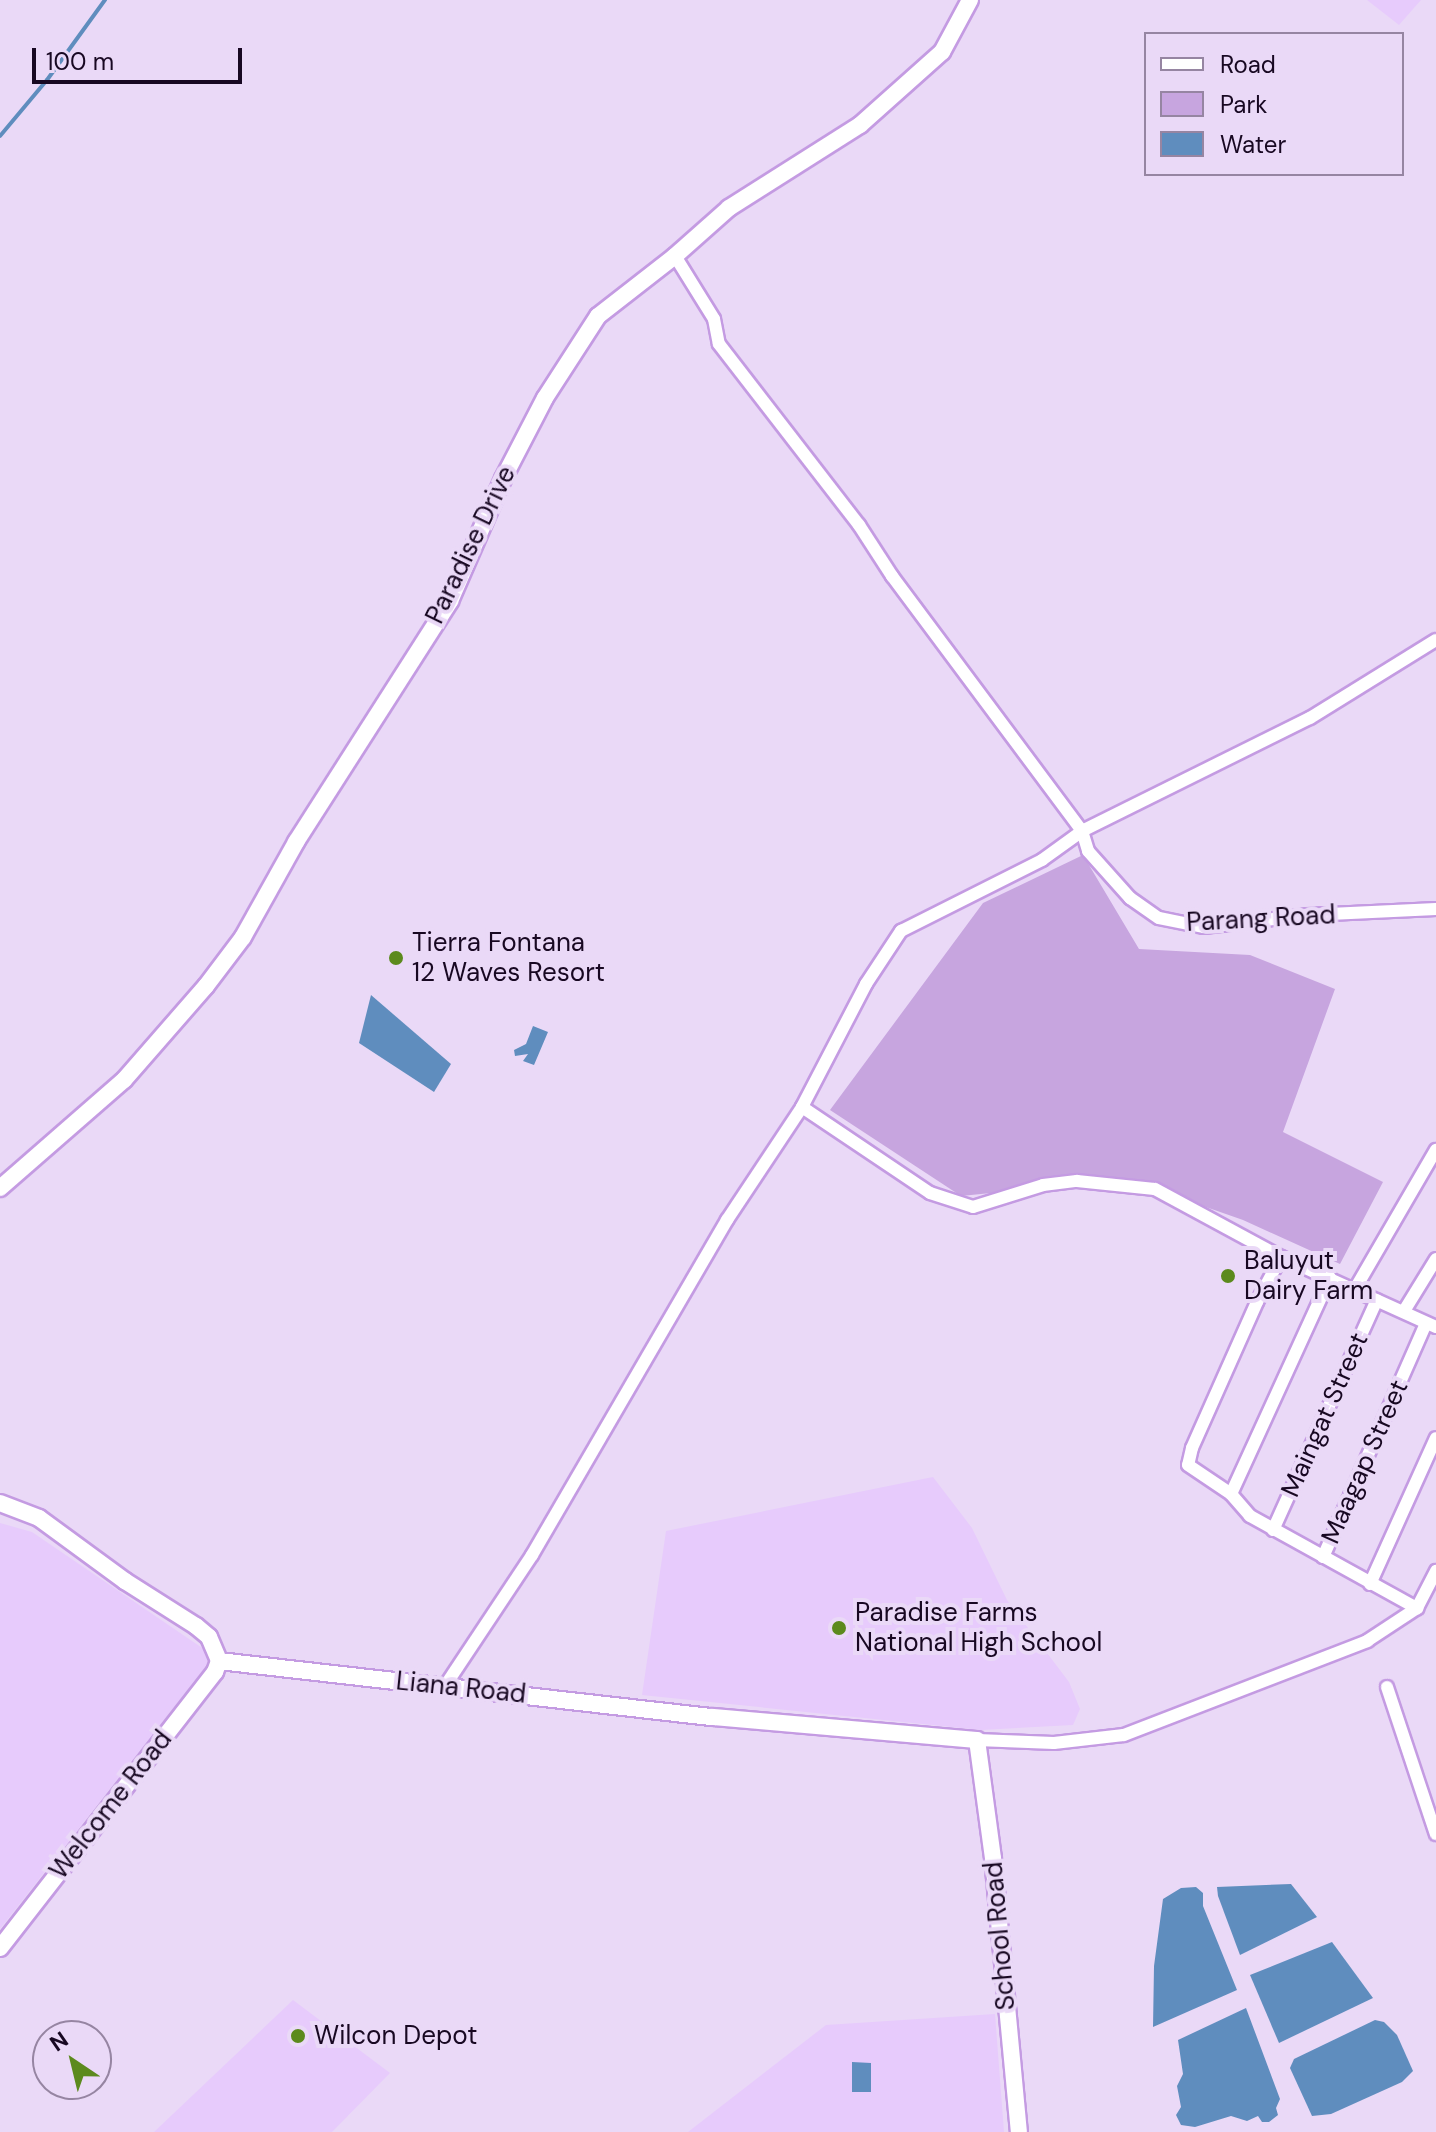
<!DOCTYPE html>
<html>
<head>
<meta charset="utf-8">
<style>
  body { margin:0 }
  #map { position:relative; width:1436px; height:2132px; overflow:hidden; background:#ead9f7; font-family:"DM Sans",sans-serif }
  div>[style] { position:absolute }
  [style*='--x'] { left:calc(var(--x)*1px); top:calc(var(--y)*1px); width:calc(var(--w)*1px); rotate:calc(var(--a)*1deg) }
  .built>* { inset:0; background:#e7cbfc }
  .green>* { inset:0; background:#c7a5df }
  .water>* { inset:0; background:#5f8dbe }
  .stream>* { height:4px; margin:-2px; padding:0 2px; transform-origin:2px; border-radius:2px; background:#5f8dbe }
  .roads { filter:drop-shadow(2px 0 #c49be2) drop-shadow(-2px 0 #c49be2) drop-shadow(0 2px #c49be2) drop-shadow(0 -2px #c49be2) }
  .street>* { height:12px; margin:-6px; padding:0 6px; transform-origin:6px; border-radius:6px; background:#fff }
  .secondary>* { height:16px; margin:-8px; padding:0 8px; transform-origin:8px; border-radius:8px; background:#fff }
  .dots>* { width:22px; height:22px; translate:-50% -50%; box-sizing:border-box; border:4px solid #ead9f7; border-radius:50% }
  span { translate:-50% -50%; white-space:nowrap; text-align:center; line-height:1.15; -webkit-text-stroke:8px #ead9f7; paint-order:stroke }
  .street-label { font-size:26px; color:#180822 }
  .poi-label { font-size:26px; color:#180822 }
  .left { translate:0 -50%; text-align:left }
  .legend { position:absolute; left:1144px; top:32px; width:260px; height:144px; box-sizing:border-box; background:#ead9f7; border:2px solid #9685a2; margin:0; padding:10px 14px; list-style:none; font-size:24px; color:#180822 }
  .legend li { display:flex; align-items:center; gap:16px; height:40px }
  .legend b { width:40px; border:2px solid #9685a2 }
  .north { position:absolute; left:32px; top:2020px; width:80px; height:80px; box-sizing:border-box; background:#ead9f7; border:2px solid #9685a2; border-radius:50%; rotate:325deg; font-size:22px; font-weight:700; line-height:32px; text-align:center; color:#180822 }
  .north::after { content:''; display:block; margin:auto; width:28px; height:36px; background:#5c8a1d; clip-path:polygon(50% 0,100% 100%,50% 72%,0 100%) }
  .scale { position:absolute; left:32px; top:48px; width:210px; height:36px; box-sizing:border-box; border:4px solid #180822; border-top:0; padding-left:10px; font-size:24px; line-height:28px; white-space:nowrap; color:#180822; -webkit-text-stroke:6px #ead9f7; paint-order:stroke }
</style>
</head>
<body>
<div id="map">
  <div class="built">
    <i style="clip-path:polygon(1367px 0,1421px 0,1399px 25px)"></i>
    <i style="clip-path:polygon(933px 1477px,972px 1528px,1007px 1600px,1069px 1682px,1080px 1709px,1073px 1725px,981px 1730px,642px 1695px,666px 1531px)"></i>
    <i style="clip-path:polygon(0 1523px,32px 1532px,214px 1656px,0 1929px)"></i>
    <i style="clip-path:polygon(293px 2000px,390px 2073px,332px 2132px,154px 2132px)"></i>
    <i style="clip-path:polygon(995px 2014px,1004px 2132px,688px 2132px,826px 2025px)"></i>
  </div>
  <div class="green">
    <i style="clip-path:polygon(1083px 855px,1139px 949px,1250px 955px,1335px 989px,1283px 1132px,1383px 1182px,1340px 1264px,1243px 1220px,1163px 1192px,1096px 1176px,1058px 1178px,1011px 1191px,961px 1196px,830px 1110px,983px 903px)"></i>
  </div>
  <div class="water">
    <i style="clip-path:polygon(371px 995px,451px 1064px,434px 1092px,359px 1043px)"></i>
    <i style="clip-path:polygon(533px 1026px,548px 1032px,534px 1065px,523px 1061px,528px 1054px,515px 1056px,514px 1050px,526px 1044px)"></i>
    <i style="clip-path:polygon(1291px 1884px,1317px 1917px,1240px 1955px,1218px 1896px,1217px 1887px)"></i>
    <i style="clip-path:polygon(1196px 1887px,1203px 1893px,1203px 1906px,1237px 1990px,1153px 2027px,1154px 1966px,1163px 1899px,1181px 1888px)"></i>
    <i style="clip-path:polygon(1332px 1942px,1373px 1998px,1279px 2043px,1250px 1975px)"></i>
    <i style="clip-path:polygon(1246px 2008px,1280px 2099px,1276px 2108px,1278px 2115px,1269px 2122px,1262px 2122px,1258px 2116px,1247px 2121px,1231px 2116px,1195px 2127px,1181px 2125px,1176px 2115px,1181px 2107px,1177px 2086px,1183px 2074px,1178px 2040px)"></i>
    <i style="clip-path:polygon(1375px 2020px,1384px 2022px,1397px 2035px,1413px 2071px,1402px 2082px,1331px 2114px,1312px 2116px,1290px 2068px,1294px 2059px)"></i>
    <i style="clip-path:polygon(852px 2062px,871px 2063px,871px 2092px,852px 2092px)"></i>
  </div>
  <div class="stream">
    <i style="--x:0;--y:136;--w:73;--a:-50"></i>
    <i style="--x:47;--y:80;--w:99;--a:-54.1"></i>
  </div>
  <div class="roads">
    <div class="street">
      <i style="--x:675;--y:256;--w:74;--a:58.2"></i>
      <i style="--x:714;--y:319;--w:25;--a:79"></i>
      <i style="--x:719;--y:344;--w:229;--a:52.3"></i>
      <i style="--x:859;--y:525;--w:61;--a:57.1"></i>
      <i style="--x:892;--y:576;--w:318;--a:53.3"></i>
      <i style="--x:1082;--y:831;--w:21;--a:73"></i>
      <i style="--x:1088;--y:851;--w:63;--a:48.2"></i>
      <i style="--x:1130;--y:898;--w:35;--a:35"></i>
      <i style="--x:1159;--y:918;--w:46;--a:11.3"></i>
      <i style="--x:1204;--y:927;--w:105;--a:-6.6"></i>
      <i style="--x:1308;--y:915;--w:128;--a:-2.7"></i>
      <i style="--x:802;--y:1107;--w:154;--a:33.9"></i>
      <i style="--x:930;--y:1193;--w:45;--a:18"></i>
      <i style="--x:973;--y:1207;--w:73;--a:-17.4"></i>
      <i style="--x:1043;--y:1185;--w:34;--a:-7"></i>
      <i style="--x:1077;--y:1181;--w:78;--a:5.9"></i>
      <i style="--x:1155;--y:1189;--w:143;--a:28.4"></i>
      <i style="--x:1281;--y:1257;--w:170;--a:24.3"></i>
      <i style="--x:1281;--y:1257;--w:51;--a:118.1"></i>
      <i style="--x:1257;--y:1302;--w:160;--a:114"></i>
      <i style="--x:1192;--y:1448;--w:17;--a:103"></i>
      <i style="--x:1188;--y:1465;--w:52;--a:34"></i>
      <i style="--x:1231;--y:1494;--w:29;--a:49"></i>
      <i style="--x:1250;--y:1516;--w:191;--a:28.9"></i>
      <i style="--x:1355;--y:1289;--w:161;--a:-59.8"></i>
      <i style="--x:1404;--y:1311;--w:61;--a:-58.4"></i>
      <i style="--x:1231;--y:1494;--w:238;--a:-65.4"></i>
      <i style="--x:1273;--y:1530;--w:252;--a:-65.7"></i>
      <i style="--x:1323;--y:1557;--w:255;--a:-66.2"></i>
      <i style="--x:1370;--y:1584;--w:160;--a:-65.7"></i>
      <i style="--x:1417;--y:1608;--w:42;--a:-62.8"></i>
      <i style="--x:445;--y:1686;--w:157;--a:-56.4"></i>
      <i style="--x:532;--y:1555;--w:388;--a:-59.8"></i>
      <i style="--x:727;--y:1220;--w:136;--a:-56.4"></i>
      <i style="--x:802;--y:1107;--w:139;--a:-62.5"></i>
      <i style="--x:866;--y:984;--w:64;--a:-56.6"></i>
      <i style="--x:901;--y:931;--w:158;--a:-26.7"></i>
      <i style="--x:1042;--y:860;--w:49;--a:-35.9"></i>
      <i style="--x:1082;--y:831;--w:254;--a:-26.4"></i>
      <i style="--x:1310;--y:718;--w:148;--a:-31.8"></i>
      <i style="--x:1387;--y:1687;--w:155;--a:71.6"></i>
      <i style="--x:977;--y:1740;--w:77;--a:2.2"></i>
      <i style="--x:1054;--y:1743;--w:70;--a:-6.5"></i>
      <i style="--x:1124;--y:1735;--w:261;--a:-21.1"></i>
      <i style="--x:1367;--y:1641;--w:60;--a:-33.4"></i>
    </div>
    <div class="secondary">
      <i style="--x:0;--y:1188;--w:164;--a:-41.1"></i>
      <i style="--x:124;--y:1080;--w:125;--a:-48.9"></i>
      <i style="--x:206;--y:986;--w:61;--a:-52.9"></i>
      <i style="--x:243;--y:937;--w:109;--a:-60.8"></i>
      <i style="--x:296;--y:842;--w:286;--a:-57.4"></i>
      <i style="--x:450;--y:601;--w:133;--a:-66.5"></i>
      <i style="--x:503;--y:479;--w:91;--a:-62.6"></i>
      <i style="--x:545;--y:398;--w:98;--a:-57.1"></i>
      <i style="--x:598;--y:316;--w:98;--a:-37.9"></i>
      <i style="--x:675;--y:256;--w:72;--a:-41.6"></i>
      <i style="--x:729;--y:208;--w:155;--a:-32.4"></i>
      <i style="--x:860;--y:125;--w:110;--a:-41.7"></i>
      <i style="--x:942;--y:52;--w:59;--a:-61.7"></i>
      <i style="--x:0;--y:1503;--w:42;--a:21"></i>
      <i style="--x:39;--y:1518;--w:107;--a:36.2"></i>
      <i style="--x:125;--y:1581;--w:84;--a:32.4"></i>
      <i style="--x:196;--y:1626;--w:17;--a:40"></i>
      <i style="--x:209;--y:1637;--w:26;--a:67"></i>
      <i style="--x:219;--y:1661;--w:497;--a:6.5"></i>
      <i style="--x:713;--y:1717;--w:265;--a:5"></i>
      <i style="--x:977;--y:1740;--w:119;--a:82.3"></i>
      <i style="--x:993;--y:1858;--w:275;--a:84.6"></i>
      <i style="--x:0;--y:1948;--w:350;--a:-52.1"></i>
      <i style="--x:215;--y:1672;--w:12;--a:-70"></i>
    </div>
  </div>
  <div class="dots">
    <i style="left:396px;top:958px;background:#5c8a1d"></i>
    <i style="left:1228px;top:1276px;background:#5c8a1d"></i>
    <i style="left:839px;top:1628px;background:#5c8a1d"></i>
    <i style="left:298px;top:2036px;background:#5c8a1d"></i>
  </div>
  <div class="street-label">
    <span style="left:471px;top:545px;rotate:-64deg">Paradise Drive</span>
    <span style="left:1261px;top:919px;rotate:-3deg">Parang Road</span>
    <span style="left:1325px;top:1415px;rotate:-66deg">Maingat Street</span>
    <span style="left:1365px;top:1462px;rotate:-66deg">Maagap Street</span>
    <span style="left:461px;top:1688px;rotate:6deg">Liana Road</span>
    <span style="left:111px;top:1805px;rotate:-52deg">Welcome Road</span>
    <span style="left:1000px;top:1936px;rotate:-95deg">School Road</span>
  </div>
  <div class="poi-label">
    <span class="left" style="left:412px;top:958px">Tierra Fontana<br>12 Waves Resort</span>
    <span class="left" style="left:1244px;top:1276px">Baluyut<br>Dairy Farm</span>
    <span class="left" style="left:855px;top:1628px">Paradise Farms<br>National High School</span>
    <span class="left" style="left:314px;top:2036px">Wilcon Depot</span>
  </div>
  <ul class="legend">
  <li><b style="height:10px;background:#fff"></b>Road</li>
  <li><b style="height:22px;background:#c7a5df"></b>Park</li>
  <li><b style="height:22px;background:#5f8dbe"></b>Water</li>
  </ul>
  <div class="north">N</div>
  <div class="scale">100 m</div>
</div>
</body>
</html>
